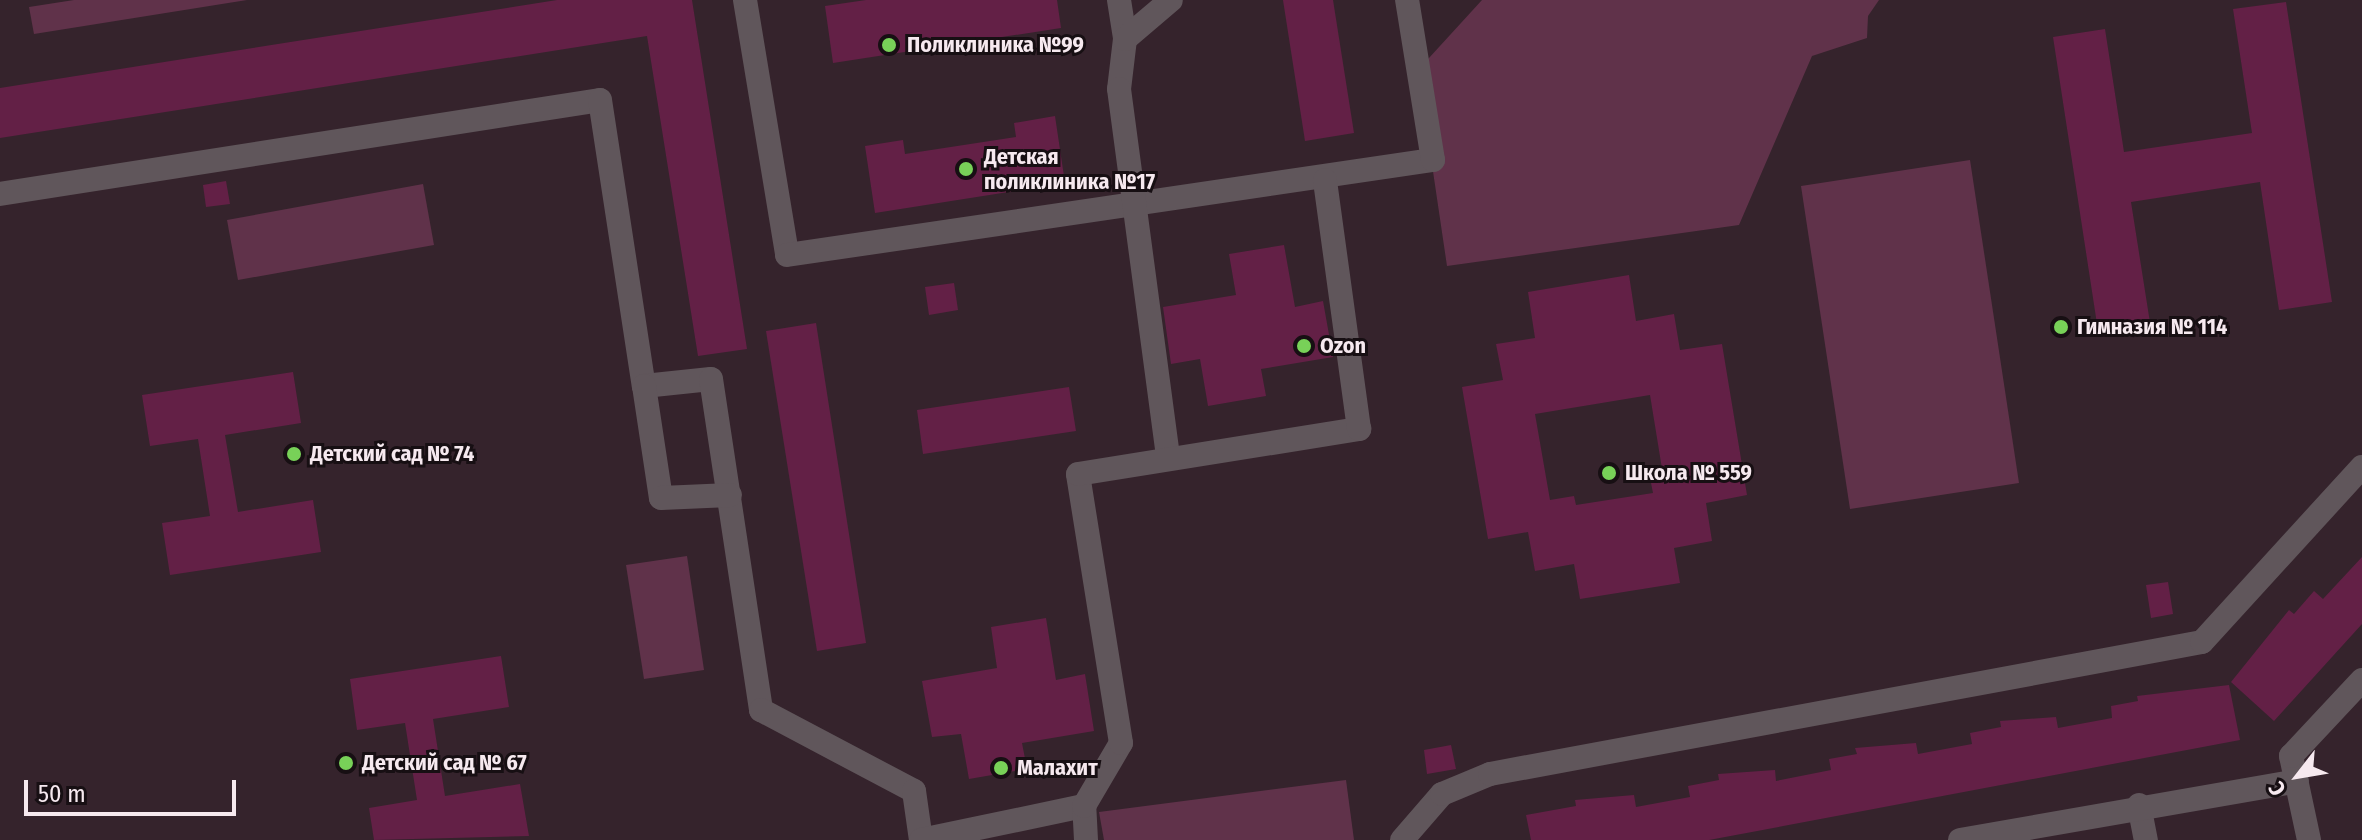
<!DOCTYPE html>
<html>
<head>
<meta charset="utf-8">
<style>
  body { margin:0 }
  #map { position:relative; width:2362px; height:840px; overflow:hidden; background:#35232c; font-family:"Fira Sans Condensed",sans-serif }
  div>[style] { position:absolute }
  [style*='--x'] { left:calc(var(--x)*1px); top:calc(var(--y)*1px); width:calc(var(--w)*1px); rotate:calc(var(--a)*1deg) }
  .green>* { inset:0; background:#60324a }
  .building>* { inset:0; background:#632046 }
  .minor>* { height:24px; margin:-12px; padding:0 12px; transform-origin:12px; border-radius:12px; background:#60565b }
  .dots>* { width:22px; height:22px; translate:-50% -50%; box-sizing:border-box; border:4px solid #170f13; border-radius:50% }
  span { translate:-50% -50%; white-space:nowrap; text-align:center; line-height:1.15; -webkit-text-stroke:6px #170f13; paint-order:stroke }
  .poi-label { font-size:22px; color:#f6e9ef; font-weight:700 }
  .left { translate:0 -50%; text-align:left }
  .north { position:absolute; left:2258px; top:736px; width:80px; height:80px; -webkit-text-stroke:6px #170f13; paint-order:stroke; rotate:239deg; font-size:22px; font-weight:700; line-height:32px; text-align:center; color:#f6e9ef }
  .north::after { content:''; display:block; margin:auto; width:28px; height:36px; background:#f6e9ef; clip-path:polygon(50% 0,100% 100%,50% 72%,0 100%) }
  .scale { position:absolute; left:24px; top:780px; width:212px; height:36px; box-sizing:border-box; border:4px solid #f6e9ef; border-top:0; padding-left:10px; font-size:24px; line-height:28px; white-space:nowrap; color:#f6e9ef; -webkit-text-stroke:6px #170f13; paint-order:stroke }
</style>
</head>
<body>
<div id="map">
  <div class="green">
    <i style="clip-path:polygon(74px 0,247px 0,34px 34px,29px 7px)"></i>
    <i style="clip-path:polygon(1482px 0,1879px 0,1868px 16px,1867px 38px,1812px 56px,1739px 225px,1447px 266px,1418px 70px)"></i>
    <i style="clip-path:polygon(1970px 160px,2019px 483px,1850px 509px,1801px 186px)"></i>
    <i style="clip-path:polygon(423px 184px,434px 245px,238px 280px,227px 220px)"></i>
    <i style="clip-path:polygon(687px 556px,704px 670px,644px 679px,626px 565px)"></i>
    <i style="clip-path:polygon(1346px 780px,1354px 840px,1104px 840px,1099px 812px)"></i>
  </div>
  <div class="building">
    <i style="clip-path:polygon(557px 0,692px 0,747px 349px,698px 356px,647px 36px,0 138px,0 88px)"></i>
    <i style="clip-path:polygon(866px 0,1057px 0,1061px 28px,833px 63px,825px 6px)"></i>
    <i style="clip-path:polygon(1283px 0,1333px 0,1354px 133px,1305px 141px)"></i>
    <i style="clip-path:polygon(2286px 2px,2332px 302px,2279px 310px,2260px 182px,2131px 202px,2151px 329px,2099px 337px,2053px 37px,2105px 29px,2124px 152px,2252px 133px,2233px 9px)"></i>
    <i style="clip-path:polygon(1055px 116px,1065px 183px,875px 213px,865px 146px,903px 140px,905px 154px,1016px 137px,1014px 123px)"></i>
    <i style="clip-path:polygon(226px 181px,230px 204px,206px 207px,203px 185px)"></i>
    <i style="clip-path:polygon(1284px 245px,1295px 307px,1323px 301px,1333px 357px,1261px 369px,1266px 396px,1208px 406px,1200px 359px,1171px 364px,1163px 307px,1236px 295px,1229px 254px)"></i>
    <i style="clip-path:polygon(evenodd,1629px 275px,1636px 321px,1674px 314px,1680px 350px,1722px 344px,1747px 495px,1706px 503px,1712px 541px,1674px 548px,1680px 583px,1580px 599px,1574px 564px,1535px 571px,1528px 532px,1488px 539px,1462px 387px,1503px 380px,1496px 344px,1535px 338px,1528px 292px,1629px 275px,1650px 395px,1664px 481px,1651px 483px,1653px 493px,1576px 505px,1574px 496px,1550px 500px,1535px 414px,1650px 395px)"></i>
    <i style="clip-path:polygon(954px 283px,958px 310px,929px 315px,925px 287px)"></i>
    <i style="clip-path:polygon(816px 323px,866px 643px,817px 651px,766px 331px)"></i>
    <i style="clip-path:polygon(293px 372px,301px 423px,225px 435px,238px 512px,313px 500px,321px 552px,170px 575px,162px 523px,210px 516px,198px 439px,150px 446px,142px 395px)"></i>
    <i style="clip-path:polygon(1069px 387px,1076px 431px,923px 454px,917px 410px)"></i>
    <i style="clip-path:polygon(2362px 557px,2362px 624px,2274px 721px,2231px 682px,2289px 610px,2294px 614px,2314px 591px,2323px 599px)"></i>
    <i style="clip-path:polygon(2168px 582px,2173px 614px,2151px 618px,2146px 585px)"></i>
    <i style="clip-path:polygon(1046px 618px,1056px 680px,1085px 674px,1094px 731px,1022px 743px,1027px 769px,969px 779px,961px 734px,932px 737px,922px 681px,997px 668px,991px 627px)"></i>
    <i style="clip-path:polygon(501px 656px,509px 707px,433px 719px,445px 796px,520px 784px,529px 836px,374px 840px,369px 808px,417px 800px,405px 723px,357px 730px,350px 679px)"></i>
    <i style="clip-path:polygon(2229px 685px,2240px 740px,1709px 840px,1531px 840px,1526px 815px,1576px 806px,1575px 800px,1634px 795px,1636px 807px,1690px 797px,1688px 786px,1719px 780px,1718px 774px,1775px 770px,1776px 781px,1831px 770px,1829px 759px,1857px 754px,1855px 748px,1916px 743px,1918px 754px,1972px 744px,1970px 733px,2001px 727px,2000px 721px,2056px 717px,2058px 728px,2112px 718px,2111px 706px,2138px 701px,2137px 696px)"></i>
    <i style="clip-path:polygon(1451px 745px,1456px 769px,1427px 774px,1424px 750px)"></i>
  </div>
  <div class="minor">
    <i style="--x:745;--y:0;--w:258;--a:80.6"></i>
    <i style="--x:787;--y:255;--w:653;--a:-8.37"></i>
    <i style="--x:1433;--y:160;--w:162;--a:-99.2"></i>
    <i style="--x:1119;--y:0;--w:39;--a:81"></i>
    <i style="--x:1125;--y:39;--w:50;--a:96.8"></i>
    <i style="--x:1119;--y:89;--w:372;--a:82.4"></i>
    <i style="--x:1125;--y:39;--w:60;--a:-40.3"></i>
    <i style="--x:0;--y:194;--w:607;--a:-8.9"></i>
    <i style="--x:600;--y:100;--w:289;--a:81.3"></i>
    <i style="--x:644;--y:386;--w:67;--a:-6"></i>
    <i style="--x:711;--y:379;--w:335;--a:81.4"></i>
    <i style="--x:761;--y:710;--w:173;--a:27.9"></i>
    <i style="--x:914;--y:791;--w:49;--a:81.9"></i>
    <i style="--x:921;--y:840;--w:167;--a:-11.8"></i>
    <i style="--x:644;--y:386;--w:113;--a:81.4"></i>
    <i style="--x:661;--y:498;--w:69;--a:-2.5"></i>
    <i style="--x:2139;--y:805;--w:36;--a:79"></i>
    <i style="--x:1086;--y:840;--w:34;--a:-93"></i>
    <i style="--x:1084;--y:806;--w:73;--a:-59.6"></i>
    <i style="--x:1121;--y:743;--w:272;--a:-99.1"></i>
    <i style="--x:1078;--y:474;--w:285;--a:-9.1"></i>
    <i style="--x:1359;--y:429;--w:251;--a:-97.8"></i>
    <i style="--x:1402;--y:840;--w:61;--a:-49"></i>
    <i style="--x:1442;--y:794;--w:52;--a:-22.6"></i>
    <i style="--x:1490;--y:774;--w:724;--a:-10.5"></i>
    <i style="--x:2202;--y:642;--w:237;--a:-47.6"></i>
    <i style="--x:1960;--y:840;--w:342;--a:-9.9"></i>
    <i style="--x:2309;--y:840;--w:86;--a:-102.1"></i>
    <i style="--x:2291;--y:756;--w:104;--a:-46.9"></i>
  </div>
  <div class="dots">
    <i style="left:889px;top:45px;background:#78d158"></i>
    <i style="left:966px;top:169px;background:#78d158"></i>
    <i style="left:2061px;top:327px;background:#78d158"></i>
    <i style="left:1304px;top:346px;background:#78d158"></i>
    <i style="left:294px;top:454px;background:#78d158"></i>
    <i style="left:1609px;top:473px;background:#78d158"></i>
    <i style="left:346px;top:763px;background:#78d158"></i>
    <i style="left:1001px;top:768px;background:#78d158"></i>
  </div>
  <div class="poi-label">
    <span class="left" style="left:907px;top:45px">Поликлиника №99</span>
    <span class="left" style="left:984px;top:169px">Детская<br>поликлиника №17</span>
    <span class="left" style="left:2077px;top:327px">Гимназия № 114</span>
    <span class="left" style="left:1320px;top:346px">Ozon</span>
    <span class="left" style="left:310px;top:454px">Детский сад № 74</span>
    <span class="left" style="left:1625px;top:473px">Школа № 559</span>
    <span class="left" style="left:362px;top:763px">Детский сад № 67</span>
    <span class="left" style="left:1017px;top:768px">Малахит</span>
  </div>
  <div class="north">С</div>
  <div class="scale">50 m</div>
</div>
</body>
</html>
